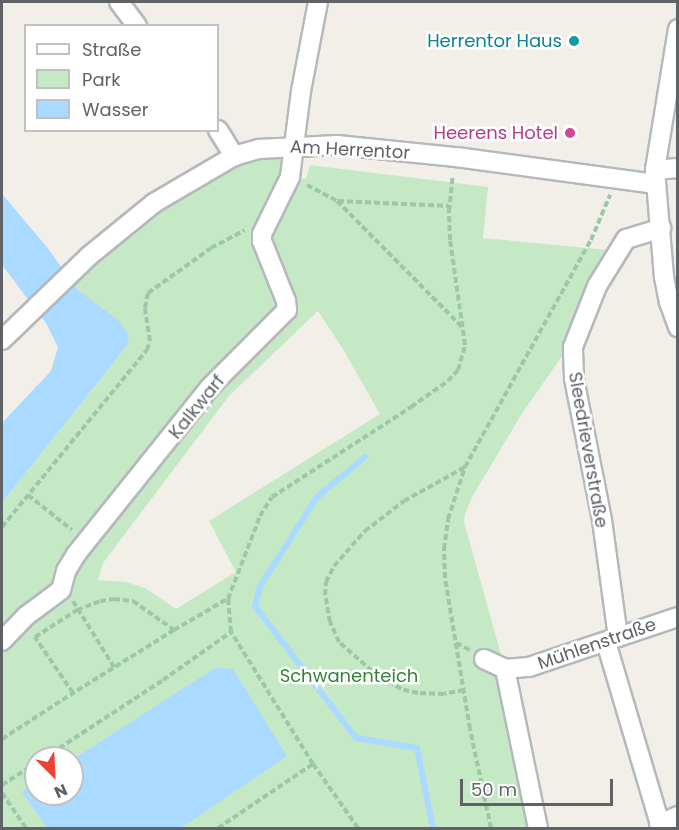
<!DOCTYPE html>
<html>
<head>
<meta charset="utf-8">
<style>
  body { margin:0 }
  #map { position:relative; width:679px; height:830px; overflow:hidden; background:#f1efe8; font-family:Poppins,sans-serif }
  div>[style] { position:absolute }
  [style*='--x'] { left:calc(var(--x)*1px); top:calc(var(--y)*1px); width:calc(var(--w)*1px); rotate:calc(var(--a)*1deg) }
  .green>* { inset:0; background:#c5e8c5 }
  .water>* { inset:0; background:#aadaff }
  .stream>* { height:6px; margin:-3px; padding:0 3px; transform-origin:3px; border-radius:3px; background:#aadaff }
  .path>* { height:4px; margin-top:-2px; transform-origin:0; background:repeating-linear-gradient(90deg,#9cc7a9 0 6px,transparent 0 9px) }
  .roads { filter:drop-shadow(2px 0 #b5b8bc) drop-shadow(-2px 0 #b5b8bc) drop-shadow(0 2px #b5b8bc) drop-shadow(0 -2px #b5b8bc) }
  .minor>* { height:18px; margin:-9px; padding:0 9px; transform-origin:9px; border-radius:9px; background:#fff }
  .dots>* { width:16px; height:16px; translate:-50% -50%; box-sizing:border-box; border:3px solid #fff; border-radius:50% }
  span { translate:-50% -50%; white-space:nowrap; text-align:center; line-height:1.15; -webkit-text-stroke:5px #fff; paint-order:stroke }
  .culture-label { font-size:18px; color:#0d838f }
  .right { translate:-100% -50%; text-align:right }
  .hotel-label { font-size:18px; color:#b23c85 }
  .street-label { font-size:18px; color:#5f6368 }
  .park-label { font-size:18px; color:#348238 }
  .frame { position:absolute; inset:0; border:3px solid #5f6368; pointer-events:none }
  .legend { position:absolute; left:24px; top:24px; width:195px; height:108px; box-sizing:border-box; background:#fff; border:2px solid #bfc1c3; margin:0; padding:8px 10px; list-style:none; font-size:18px; color:#5f6368 }
  .legend li { display:flex; align-items:center; gap:12px; height:30px }
  .legend b { width:30px; border:2px solid #bfc1c3 }
  .north { position:absolute; left:24px; top:746px; width:60px; height:60px; box-sizing:border-box; background:#fff; border:2px solid #bfc1c3; border-radius:50%; rotate:156deg; font-size:16px; font-weight:700; line-height:24px; text-align:center; color:#5f6368 }
  .north::after { content:''; display:block; margin:auto; width:21px; height:27px; background:#ea4335; clip-path:polygon(50% 0,100% 100%,50% 72%,0 100%) }
  .scale { position:absolute; left:460px; top:779px; width:153px; height:27px; box-sizing:border-box; border:3px solid #5f6368; border-top:0; padding-left:8px; font-size:18px; line-height:21px; white-space:nowrap; color:#5f6368; -webkit-text-stroke:4px #fff; paint-order:stroke }
</style>
</head>
<body>
<div id="map">
  <div class="green">
    <i style="clip-path:polygon(evenodd,293px 145px,291px 177px,306px 179px,310px 165px,488px 187px,483px 238px,618px 251px,576px 336px,521px 415px,472px 497px,465px 514px,464px 522px,505px 669px,538px 828px,2px 828px,2px 503px,129px 343px,118px 320px,83px 295px,68px 277px,206px 172px,293px 145px,318px 311px,343px 349px,380px 414px,209px 521px,236px 572px,176px 609px,145px 588px,126px 582px,98px 580px,103px 563px,229px 396px,318px 311px,293px 145px,36px 758px,72px 758px,72px 794px,36px 794px,36px 758px)"></i>
  </div>
  <div class="water">
    <i style="clip-path:polygon(2px 194px,46px 246px,79px 291px,118px 320px,127px 332px,129px 343px,2px 503px,2px 423px,51px 371px,58px 347px,46px 323px,2px 265px)"></i>
    <i style="clip-path:polygon(215px 668px,233px 669px,287px 756px,181px 828px,47px 828px,22px 792px,36px 783px,36px 794px,72px 794px,72px 760px)"></i>
  </div>
  <div class="stream">
    <i style="--x:365;--y:457;--w:62;--a:140.2"></i>
    <i style="--x:317;--y:497;--w:106;--a:122.6"></i>
    <i style="--x:260;--y:586;--w:21;--a:104"></i>
    <i style="--x:255;--y:606;--w:166;--a:52.6"></i>
    <i style="--x:356;--y:738;--w:62;--a:9.3"></i>
    <i style="--x:417;--y:748;--w:82;--a:78.7"></i>
  </div>
  <div class="path">
    <i style="--x:307;--y:185;--w:34;--a:28"></i>
    <i style="--x:337;--y:201;--w:180;--a:45.2"></i>
    <i style="--x:338;--y:201;--w:111;--a:2.6"></i>
    <i style="--x:28;--y:495;--w:56;--a:38.5"></i>
    <i style="--x:2;--y:527;--w:229;--a:-50.7"></i>
    <i style="--x:147;--y:350;--w:9;--a:-72"></i>
    <i style="--x:150;--y:341;--w:33;--a:-99"></i>
    <i style="--x:145;--y:308;--w:15;--a:-79"></i>
    <i style="--x:148;--y:293;--w:77;--a:-35.5"></i>
    <i style="--x:211;--y:248;--w:38;--a:-28"></i>
    <i style="--x:73;--y:601;--w:78;--a:58.2"></i>
    <i style="--x:174;--y:630;--w:119;--a:148"></i>
    <i style="--x:73;--y:693;--w:68;--a:-124.2"></i>
    <i style="--x:35;--y:637;--w:50;--a:-32.7"></i>
    <i style="--x:77;--y:610;--w:25;--a:-21"></i>
    <i style="--x:100;--y:601;--w:14;--a:-8"></i>
    <i style="--x:114;--y:599;--w:19;--a:6"></i>
    <i style="--x:133;--y:601;--w:50;--a:35.3"></i>
    <i style="--x:174;--y:630;--w:61;--a:-30.3"></i>
    <i style="--x:456;--y:643;--w:16;--a:27"></i>
    <i style="--x:464;--y:690;--w:20;--a:169"></i>
    <i style="--x:444;--y:694;--w:26;--a:-178"></i>
    <i style="--x:418;--y:693;--w:17;--a:-167"></i>
    <i style="--x:401;--y:689;--w:34;--a:-148"></i>
    <i style="--x:372;--y:671;--w:44;--a:-138.7"></i>
    <i style="--x:339;--y:642;--w:22;--a:-114"></i>
    <i style="--x:330;--y:622;--w:27;--a:-100"></i>
    <i style="--x:325;--y:595;--w:13;--a:-86"></i>
    <i style="--x:326;--y:582;--w:18;--a:-63"></i>
    <i style="--x:334;--y:566;--w:47;--a:-48.5"></i>
    <i style="--x:365;--y:531;--w:49;--a:-37.6"></i>
    <i style="--x:404;--y:501;--w:70;--a:-29.1"></i>
    <i style="--x:2;--y:739;--w:85;--a:-32.9"></i>
    <i style="--x:44;--y:758;--w:142;--a:-33.2"></i>
    <i style="--x:163;--y:680;--w:83;--a:-35.2"></i>
    <i style="--x:2;--y:785;--w:40;--a:-32.9"></i>
    <i style="--x:2;--y:793;--w:42;--a:55.6"></i>
    <i style="--x:218;--y:828;--w:115;--a:-34"></i>
    <i style="--x:358;--y:828;--w:78;--a:-125.1"></i>
    <i style="--x:313;--y:764;--w:155;--a:-121.8"></i>
    <i style="--x:231;--y:632;--w:33;--a:-95"></i>
    <i style="--x:228;--y:599;--w:89;--a:-68.9"></i>
    <i style="--x:260;--y:516;--w:22;--a:-58"></i>
    <i style="--x:272;--y:497;--w:166;--a:-32.9"></i>
    <i style="--x:411;--y:407;--w:45;--a:-35.1"></i>
    <i style="--x:448;--y:381;--w:15;--a:-48"></i>
    <i style="--x:458;--y:370;--w:26;--a:-74"></i>
    <i style="--x:465;--y:345;--w:106;--a:-98.1"></i>
    <i style="--x:450;--y:240;--w:29;--a:-92"></i>
    <i style="--x:449;--y:211;--w:36;--a:-84"></i>
    <i style="--x:491;--y:828;--w:101;--a:-102"></i>
    <i style="--x:470;--y:729;--w:153;--a:-99.4"></i>
    <i style="--x:445;--y:578;--w:29;--a:-92"></i>
    <i style="--x:444;--y:549;--w:30;--a:-82"></i>
    <i style="--x:448;--y:519;--w:55;--a:-71.9"></i>
    <i style="--x:465;--y:467;--w:260;--a:-61"></i>
    <i style="--x:591;--y:240;--w:49;--a:-67.1"></i>
  </div>
  <div class="roads">
    <div class="minor">
      <i style="--x:119;--y:2;--w:30;--a:53"></i>
      <i style="--x:678;--y:29;--w:143;--a:99.3"></i>
      <i style="--x:655;--y:170;--w:107;--a:85.2"></i>
      <i style="--x:664;--y:277;--w:25;--a:79"></i>
      <i style="--x:669;--y:302;--w:27;--a:70"></i>
      <i style="--x:218;--y:130;--w:31;--a:58"></i>
      <i style="--x:655;--y:170;--w:23;--a:-5"></i>
      <i style="--x:2;--y:340;--w:121;--a:-44"></i>
      <i style="--x:89;--y:256;--w:84;--a:-39.2"></i>
      <i style="--x:154;--y:203;--w:93;--a:-30.4"></i>
      <i style="--x:234;--y:156;--w:26;--a:-16"></i>
      <i style="--x:259;--y:149;--w:78;--a:-2.9"></i>
      <i style="--x:337;--y:145;--w:120;--a:5.8"></i>
      <i style="--x:456;--y:157;--w:201;--a:7.7"></i>
      <i style="--x:618;--y:637;--w:118;--a:-97.8"></i>
      <i style="--x:602;--y:520;--w:145;--a:-101.2"></i>
      <i style="--x:574;--y:378;--w:31;--a:-92"></i>
      <i style="--x:573;--y:347;--w:66;--a:-68.5"></i>
      <i style="--x:597;--y:286;--w:55;--a:-58.3"></i>
      <i style="--x:626;--y:239;--w:37;--a:-17"></i>
      <i style="--x:2;--y:641;--w:35;--a:-46"></i>
      <i style="--x:26;--y:616;--w:44;--a:-36.6"></i>
      <i style="--x:61;--y:590;--w:20;--a:-75"></i>
      <i style="--x:66;--y:571;--w:21;--a:-59"></i>
      <i style="--x:77;--y:553;--w:211;--a:-51.3"></i>
      <i style="--x:209;--y:388;--w:110;--a:-45"></i>
      <i style="--x:287;--y:310;--w:9;--a:-96"></i>
      <i style="--x:286;--y:301;--w:65;--a:-111.8"></i>
      <i style="--x:262;--y:241;--w:7;--a:-90"></i>
      <i style="--x:262;--y:234;--w:64;--a:-63.8"></i>
      <i style="--x:290;--y:177;--w:87;--a:-82.7"></i>
      <i style="--x:301;--y:91;--w:91;--a:-79.2"></i>
      <i style="--x:606;--y:642;--w:194;--a:73.5"></i>
      <i style="--x:484;--y:659;--w:23;--a:25"></i>
      <i style="--x:505;--y:669;--w:24;--a:-5"></i>
      <i style="--x:529;--y:667;--w:157;--a:-18.6"></i>
      <i style="--x:505;--y:669;--w:162;--a:78.3"></i>
      <i style="--x:659;--y:824;--w:21;--a:-23"></i>
    </div>
  </div>
  <div class="dots">
    <i style="left:574px;top:41px;background:#0f9aa8"></i>
    <i style="left:570px;top:133px;background:#d1479c"></i>
  </div>
  <div class="culture-label">
    <span class="right" style="left:562px;top:41px">Herrentor Haus</span>
  </div>
  <div class="hotel-label">
    <span class="right" style="left:558px;top:133px">Heerens Hotel</span>
  </div>
  <div class="street-label">
    <span style="left:350px;top:150px;rotate:3deg">Am Herrentor</span>
    <span style="left:197px;top:407px;rotate:-51deg">Kalkwarf</span>
    <span style="left:588px;top:450px;rotate:80deg">Sleedrieverstraße</span>
    <span style="left:597px;top:644px;rotate:-19deg">Mühlenstraße</span>
  </div>
  <div class="park-label">
    <span style="left:349px;top:676px">Schwanenteich</span>
  </div>
  <div class="frame"></div>
  <ul class="legend">
  <li><b style="height:8px;background:#fff"></b>Straße</li>
  <li><b style="height:16px;background:#c5e8c5"></b>Park</li>
  <li><b style="height:16px;background:#aadaff"></b>Wasser</li>
  </ul>
  <div class="north">N</div>
  <div class="scale">50 m</div>
</div>
</body>
</html>
